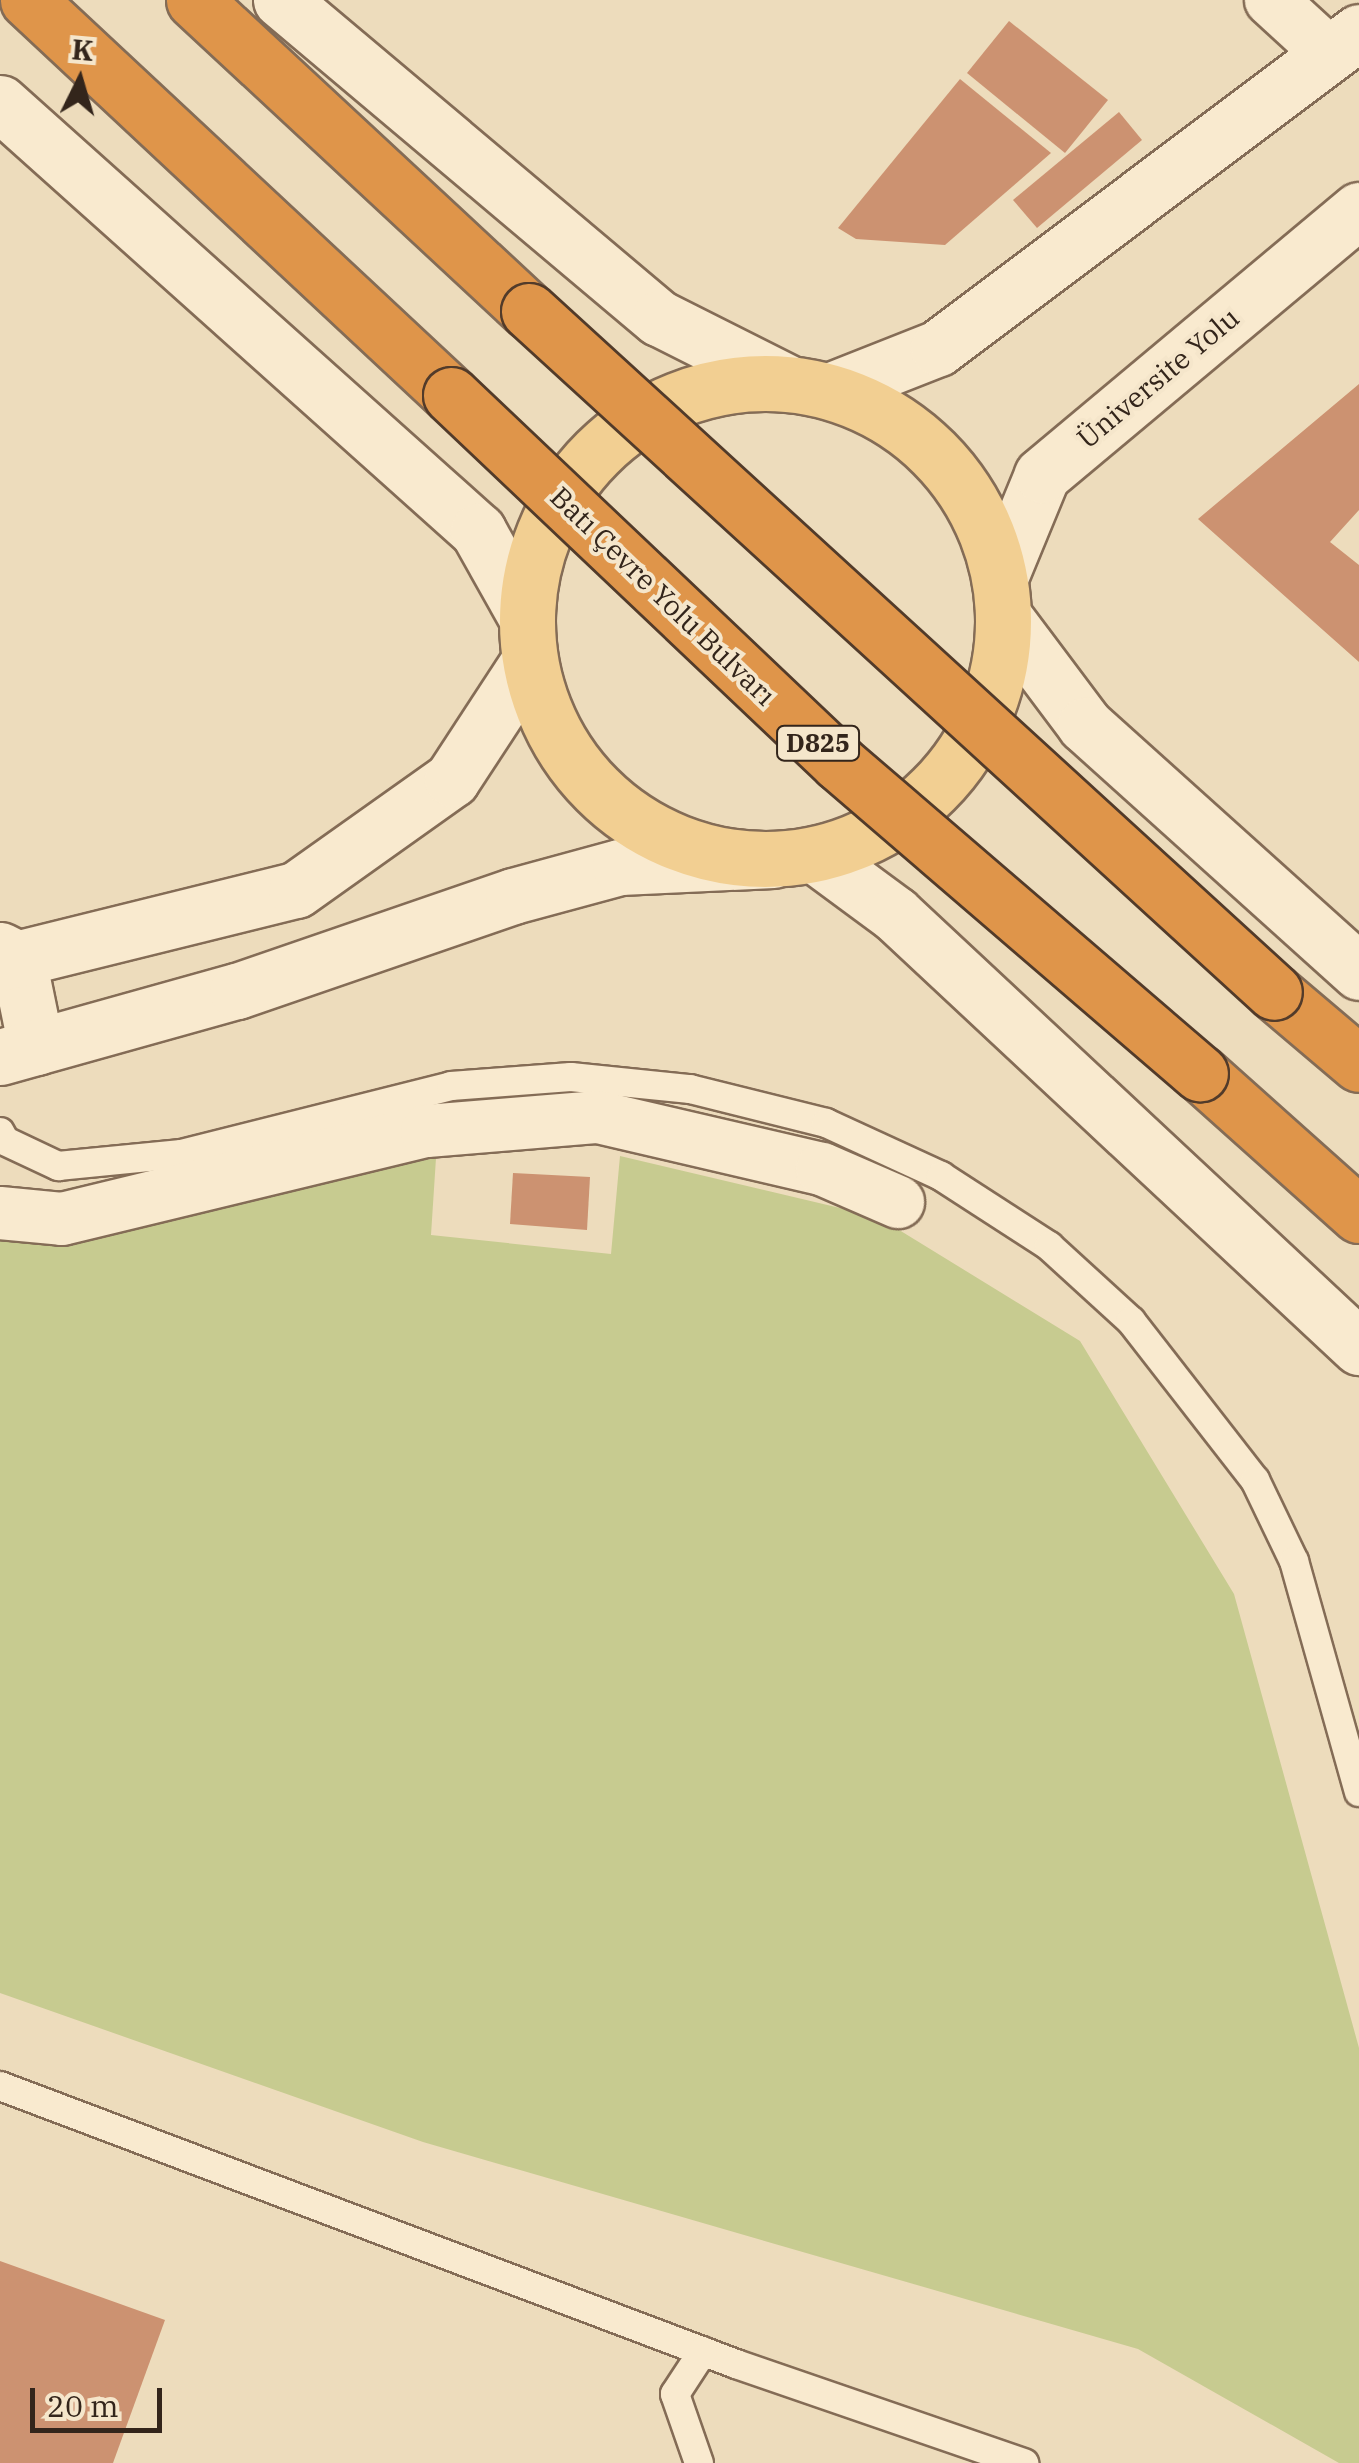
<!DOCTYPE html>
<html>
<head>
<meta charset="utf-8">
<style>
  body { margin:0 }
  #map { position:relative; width:1359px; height:2463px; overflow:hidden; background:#eddcbc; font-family:"IBM Plex Serif",serif }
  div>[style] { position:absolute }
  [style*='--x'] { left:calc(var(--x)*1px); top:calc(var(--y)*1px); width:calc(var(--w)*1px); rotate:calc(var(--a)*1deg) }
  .green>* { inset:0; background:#c7cb90 }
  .building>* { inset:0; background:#cc9271 }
  .roads { filter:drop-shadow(2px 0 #846c56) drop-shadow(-2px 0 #846c56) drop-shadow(0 2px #846c56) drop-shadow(0 -2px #846c56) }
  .lane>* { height:28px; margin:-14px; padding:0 14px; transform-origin:14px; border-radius:14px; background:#f9eacf }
  .street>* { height:52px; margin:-26px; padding:0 26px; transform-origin:26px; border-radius:26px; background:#f9eacf }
  .secondary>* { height:55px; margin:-27.5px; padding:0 27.5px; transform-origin:27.5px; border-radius:27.5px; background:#f9eacf }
  .primary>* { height:55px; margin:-27.5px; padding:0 27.5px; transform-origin:27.5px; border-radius:27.5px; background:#f2cf92 }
  .primary>.ring { margin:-27.5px; padding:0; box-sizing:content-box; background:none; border:55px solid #f2cf92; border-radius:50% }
  .highway>* { height:55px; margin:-27.5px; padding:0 27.5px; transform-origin:27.5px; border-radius:27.5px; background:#df954a }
  .bridges { filter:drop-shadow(2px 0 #523b2a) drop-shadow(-2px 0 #523b2a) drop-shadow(0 2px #523b2a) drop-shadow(0 -2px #523b2a) }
  .highway-bridge>* { height:55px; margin:-27.5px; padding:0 27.5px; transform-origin:27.5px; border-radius:27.5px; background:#df954a }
  span { translate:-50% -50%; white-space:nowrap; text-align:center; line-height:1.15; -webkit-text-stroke:8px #f5e6cb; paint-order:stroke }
  .shield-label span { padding:2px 8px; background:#f5e6cb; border:2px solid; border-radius:8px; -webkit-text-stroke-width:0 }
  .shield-label { font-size:25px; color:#33251b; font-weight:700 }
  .street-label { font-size:28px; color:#33251b }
  .north { position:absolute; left:30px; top:30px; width:100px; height:100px; -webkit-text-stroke:8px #f5e6cb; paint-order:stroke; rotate:5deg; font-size:28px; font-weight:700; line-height:40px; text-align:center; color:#33251b }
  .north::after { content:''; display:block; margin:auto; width:35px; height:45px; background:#33251b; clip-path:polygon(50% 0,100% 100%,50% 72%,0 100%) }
  .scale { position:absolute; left:30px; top:2388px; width:132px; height:45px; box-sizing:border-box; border:5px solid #33251b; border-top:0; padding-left:12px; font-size:30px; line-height:35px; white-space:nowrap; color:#33251b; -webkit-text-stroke:8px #f5e6cb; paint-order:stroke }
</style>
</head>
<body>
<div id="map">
  <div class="green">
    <i style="clip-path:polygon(620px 1156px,878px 1217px,1080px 1341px,1234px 1594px,1359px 2048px,1359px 2463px,1339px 2463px,1138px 2349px,423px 2142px,0 1993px,0 1225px,176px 1207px,436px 1158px,431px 1235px,611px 1254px)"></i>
  </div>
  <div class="building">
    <i style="clip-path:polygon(1009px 21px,1108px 100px,1065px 153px,967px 73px)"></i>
    <i style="clip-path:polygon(960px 79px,1051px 153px,945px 245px,856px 239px,838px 228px)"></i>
    <i style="clip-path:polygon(1119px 112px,1142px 140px,1037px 228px,1013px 200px)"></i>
    <i style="clip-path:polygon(1359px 384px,1359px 510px,1330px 542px,1359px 565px,1359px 662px,1198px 519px)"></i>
    <i style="clip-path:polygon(513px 1173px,590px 1177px,587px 1230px,510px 1224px)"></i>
    <i style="clip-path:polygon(0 2261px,165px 2320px,113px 2463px,0 2463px)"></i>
  </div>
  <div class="roads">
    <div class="lane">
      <i style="--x:0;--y:1132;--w:10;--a:61"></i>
      <i style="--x:5;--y:1141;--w:59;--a:25.3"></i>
      <i style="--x:58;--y:1166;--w:124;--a:-5.6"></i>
      <i style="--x:181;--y:1154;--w:278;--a:-14.1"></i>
      <i style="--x:451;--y:1086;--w:120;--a:-4.3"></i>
      <i style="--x:571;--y:1077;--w:120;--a:5.8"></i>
      <i style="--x:690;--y:1089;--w:140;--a:14"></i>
      <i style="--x:826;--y:1123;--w:127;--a:24.7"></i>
      <i style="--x:941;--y:1176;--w:129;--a:32.9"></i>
      <i style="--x:1049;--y:1246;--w:111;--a:42.4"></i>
      <i style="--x:1131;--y:1321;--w:202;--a:52.1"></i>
      <i style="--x:1255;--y:1480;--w:90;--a:64.3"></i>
      <i style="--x:1294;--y:1561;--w:240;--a:74.3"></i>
      <i style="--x:0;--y:2086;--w:787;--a:20.69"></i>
      <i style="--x:736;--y:2364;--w:305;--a:19"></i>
      <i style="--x:699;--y:2463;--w:73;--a:-109.2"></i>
      <i style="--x:675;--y:2394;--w:51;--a:-56.9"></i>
    </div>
    <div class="street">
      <i style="--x:1271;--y:0;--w:80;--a:42.5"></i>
      <i style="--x:0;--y:1213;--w:62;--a:5.5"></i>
      <i style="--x:62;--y:1219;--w:375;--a:-13.6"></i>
      <i style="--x:427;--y:1131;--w:172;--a:-4.7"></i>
      <i style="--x:598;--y:1117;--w:230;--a:13.1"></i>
      <i style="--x:822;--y:1169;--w:83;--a:23.5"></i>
    </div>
    <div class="secondary">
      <i style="--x:281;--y:0;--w:494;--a:40.1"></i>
      <i style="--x:659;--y:318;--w:144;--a:26.7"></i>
      <i style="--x:0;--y:103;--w:642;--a:41.84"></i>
      <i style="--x:478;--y:531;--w:94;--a:60.7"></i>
      <i style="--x:829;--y:391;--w:117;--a:-21.5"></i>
      <i style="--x:938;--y:348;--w:526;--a:-36.89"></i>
      <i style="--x:1000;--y:577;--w:110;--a:-67.6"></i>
      <i style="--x:1042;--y:475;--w:413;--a:-39.9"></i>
      <i style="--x:1004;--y:617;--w:135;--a:53.1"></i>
      <i style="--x:1085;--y:725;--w:369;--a:42"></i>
      <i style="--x:815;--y:855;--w:99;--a:36.4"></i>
      <i style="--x:895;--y:914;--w:635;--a:43.02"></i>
      <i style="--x:0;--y:950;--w:20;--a:27"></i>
      <i style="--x:18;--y:959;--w:90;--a:78.4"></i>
      <i style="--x:0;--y:963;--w:305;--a:-13.9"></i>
      <i style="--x:296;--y:890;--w:191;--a:-35.4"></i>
      <i style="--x:452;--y:779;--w:139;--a:-56.8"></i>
      <i style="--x:0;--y:1057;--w:246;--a:-15.6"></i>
      <i style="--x:237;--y:991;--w:292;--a:-19"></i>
      <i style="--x:513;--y:896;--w:111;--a:-15.2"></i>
      <i style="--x:620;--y:867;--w:153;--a:-2.6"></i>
    </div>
    <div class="primary">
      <i class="ring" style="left:527px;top:383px;width:421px;height:421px"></i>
    </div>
    <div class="highway">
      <i style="--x:28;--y:0;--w:579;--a:43.04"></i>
      <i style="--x:194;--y:0;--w:457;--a:42.9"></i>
      <i style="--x:1274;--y:992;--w:111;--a:40.3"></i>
      <i style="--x:1200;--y:1073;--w:213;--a:41.8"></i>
    </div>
  </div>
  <div class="bridges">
    <div class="highway-bridge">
      <i style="--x:529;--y:311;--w:1009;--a:42.43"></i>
      <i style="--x:451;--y:395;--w:535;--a:43.48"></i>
      <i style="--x:839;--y:763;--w:476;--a:40.7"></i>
    </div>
  </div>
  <div class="shield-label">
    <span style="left:818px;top:743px">D825</span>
  </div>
  <div class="street-label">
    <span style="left:1158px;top:378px;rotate:-40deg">Üniversite Yolu</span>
    <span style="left:663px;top:596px;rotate:44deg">Batı Çevre Yolu Bulvarı</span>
  </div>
  <div class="north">K</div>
  <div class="scale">20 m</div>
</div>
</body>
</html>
